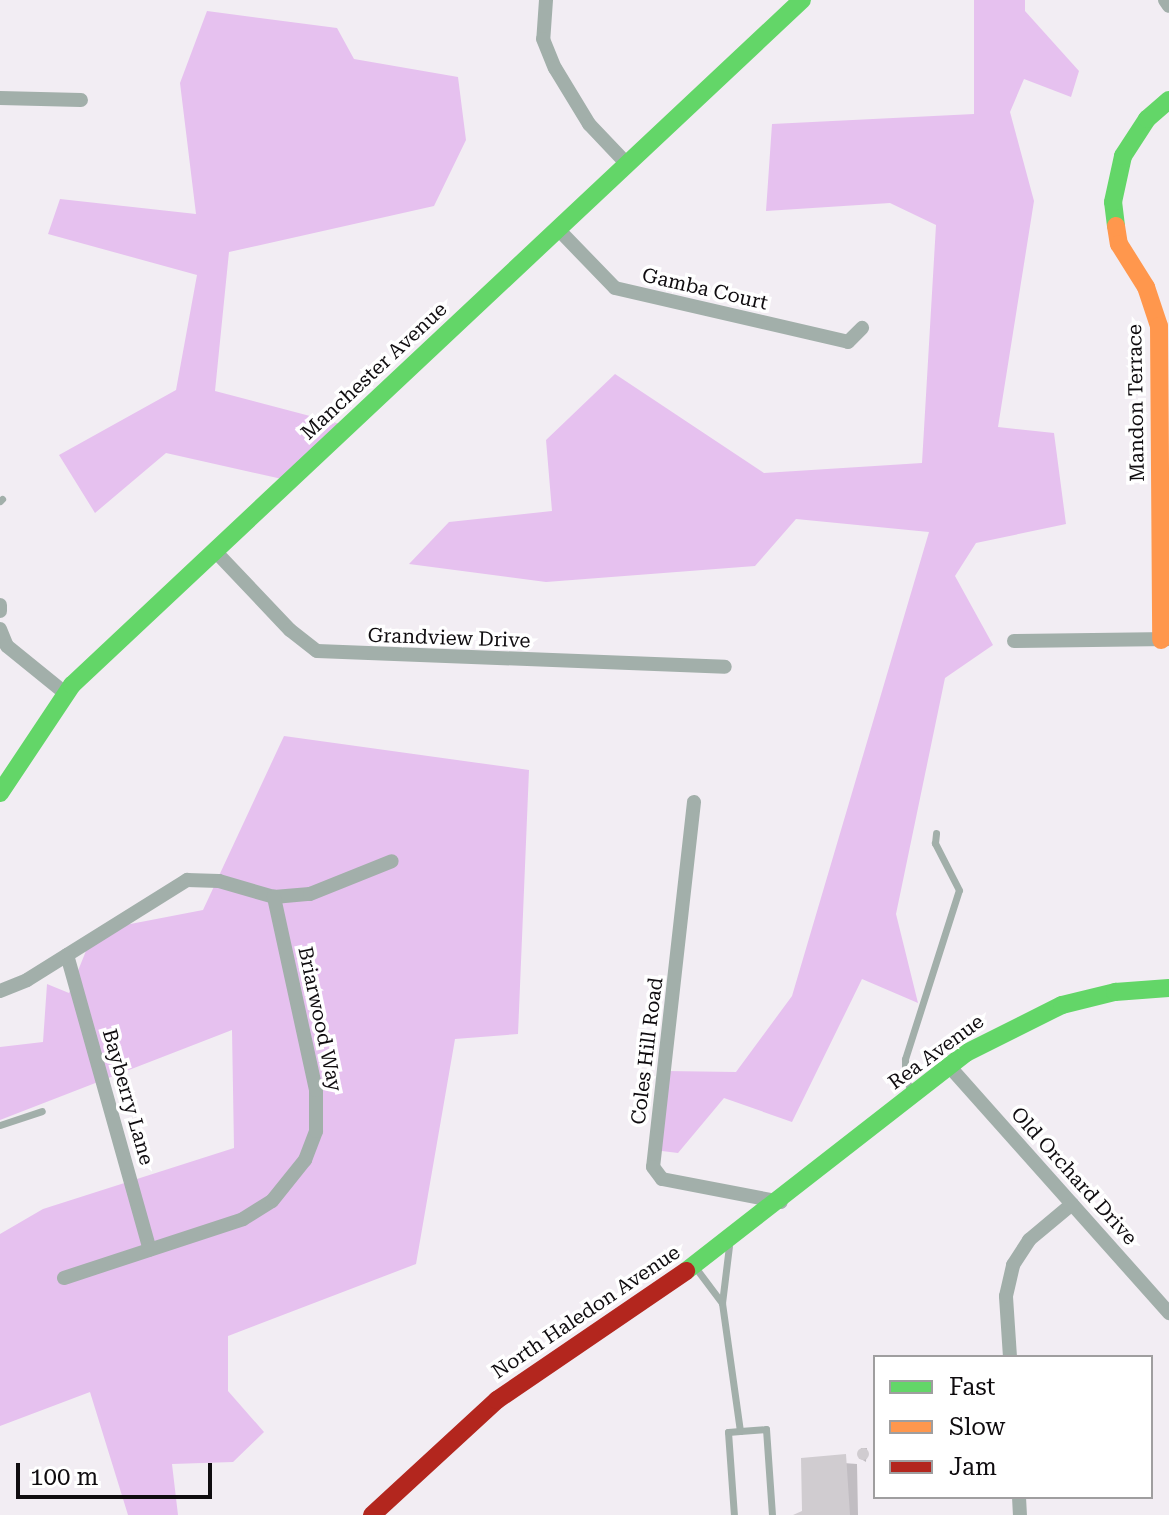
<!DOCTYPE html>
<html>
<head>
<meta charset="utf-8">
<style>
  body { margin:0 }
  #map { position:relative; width:1169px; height:1515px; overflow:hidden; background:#f2edf3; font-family:"Roboto Serif",serif }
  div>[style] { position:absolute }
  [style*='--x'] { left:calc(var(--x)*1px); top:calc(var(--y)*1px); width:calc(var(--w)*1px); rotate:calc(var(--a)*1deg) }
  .forest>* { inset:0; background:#e6c1ef }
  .shadow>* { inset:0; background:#0003 }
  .building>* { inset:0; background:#d0ccd0 }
  .round { border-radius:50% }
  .lane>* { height:7px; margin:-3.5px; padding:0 3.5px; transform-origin:3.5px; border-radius:3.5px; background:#a2afaa }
  .street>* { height:14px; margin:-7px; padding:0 7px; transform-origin:7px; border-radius:7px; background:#a2afaa }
  .fast>* { height:18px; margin:-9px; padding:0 9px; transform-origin:9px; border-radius:9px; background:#63d668 }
  .slow>* { height:18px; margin:-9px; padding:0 9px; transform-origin:9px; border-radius:9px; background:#ff974d }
  .jam>* { height:18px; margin:-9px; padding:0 9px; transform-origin:9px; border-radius:9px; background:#b3261e }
  span { translate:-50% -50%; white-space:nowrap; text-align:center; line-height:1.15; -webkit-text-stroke:7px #fff; paint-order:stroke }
  .street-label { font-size:20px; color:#0f0c0f }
  .legend { position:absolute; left:873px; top:1355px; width:280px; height:144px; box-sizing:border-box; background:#fff; border:2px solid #9f9e9f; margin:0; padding:10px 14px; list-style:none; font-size:24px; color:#0f0c0f }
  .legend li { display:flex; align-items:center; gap:16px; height:40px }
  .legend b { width:40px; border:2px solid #9f9e9f }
  .scale { position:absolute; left:16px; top:1463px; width:196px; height:36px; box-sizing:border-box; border:4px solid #0f0c0f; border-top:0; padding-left:10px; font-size:24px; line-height:28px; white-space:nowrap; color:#0f0c0f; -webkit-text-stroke:6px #fff; paint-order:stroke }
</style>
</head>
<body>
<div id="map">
  <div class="forest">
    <i style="clip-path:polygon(974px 0,1025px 0,1025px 11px,1079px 71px,1071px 97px,1024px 79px,1010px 112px,1034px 201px,998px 427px,1054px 433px,1066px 524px,976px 543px,955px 576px,993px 645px,945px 678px,896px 914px,918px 1003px,862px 979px,792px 1122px,724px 1098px,678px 1153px,654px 1150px,666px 1071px,736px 1072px,792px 996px,929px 532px,796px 519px,755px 566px,546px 582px,409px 564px,449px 522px,552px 511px,546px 440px,615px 374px,764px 473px,922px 463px,936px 225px,890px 203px,766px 211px,772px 124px,974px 114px)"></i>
    <i style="clip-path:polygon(207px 11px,337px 28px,354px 59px,458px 77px,466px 140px,434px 206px,229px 252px,215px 391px,348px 426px,291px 481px,166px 453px,95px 513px,59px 455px,176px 390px,197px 275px,48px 234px,60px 199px,196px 214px,180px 83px)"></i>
    <i style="clip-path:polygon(284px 736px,529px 770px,518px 1034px,455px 1039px,416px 1264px,228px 1336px,228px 1391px,264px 1432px,233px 1462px,172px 1464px,178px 1515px,128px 1515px,90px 1392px,0 1426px,0 1234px,43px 1209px,234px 1148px,232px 1030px,0 1120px,0 1047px,43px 1042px,47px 984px,69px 993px,94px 931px,203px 910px)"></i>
  </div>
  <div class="shadow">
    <i style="clip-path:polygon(861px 1448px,867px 1448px,866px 1462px,861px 1459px)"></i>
    <i style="clip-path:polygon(803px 1460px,857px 1464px,858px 1515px,795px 1515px,804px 1513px)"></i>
  </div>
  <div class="building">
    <i class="round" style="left:857px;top:1448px;width:12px;height:12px"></i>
    <i style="clip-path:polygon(846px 1454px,850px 1515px,793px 1515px,802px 1511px,801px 1458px)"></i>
  </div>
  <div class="lane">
    <i style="--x:0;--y:501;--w:3;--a:-45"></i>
    <i style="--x:912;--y:1092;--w:16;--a:-117"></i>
    <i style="--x:905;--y:1078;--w:19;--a:-90"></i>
    <i style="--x:905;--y:1059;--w:177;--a:-72.3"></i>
    <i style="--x:959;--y:890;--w:53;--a:-117.1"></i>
    <i style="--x:935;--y:843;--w:10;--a:-84"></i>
    <i style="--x:0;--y:1125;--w:44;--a:-18.4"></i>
    <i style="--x:695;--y:1267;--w:45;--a:53.1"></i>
    <i style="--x:722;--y:1303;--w:57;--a:-83"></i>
    <i style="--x:722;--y:1303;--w:129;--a:82"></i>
    <i style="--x:740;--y:1431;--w:12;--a:175"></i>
    <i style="--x:728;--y:1432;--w:83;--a:85.9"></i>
    <i style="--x:740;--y:1431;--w:26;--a:-4"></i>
    <i style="--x:766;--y:1429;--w:86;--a:86"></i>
  </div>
  <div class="street">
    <i style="--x:546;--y:0;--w:39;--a:94"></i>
    <i style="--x:543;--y:39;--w:31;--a:68"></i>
    <i style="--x:555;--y:68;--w:66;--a:58.7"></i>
    <i style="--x:589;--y:124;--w:54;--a:46.5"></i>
    <i style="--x:1165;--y:0;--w:7;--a:56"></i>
    <i style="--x:0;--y:98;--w:81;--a:1.4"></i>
    <i style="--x:557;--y:228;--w:83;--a:46"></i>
    <i style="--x:615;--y:288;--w:239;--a:13"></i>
    <i style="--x:848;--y:342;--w:20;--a:-45"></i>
    <i style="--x:215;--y:551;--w:109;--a:46.5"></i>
    <i style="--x:290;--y:630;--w:34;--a:38"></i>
    <i style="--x:317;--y:651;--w:408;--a:2.2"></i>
    <i style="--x:0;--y:605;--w:6;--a:90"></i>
    <i style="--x:0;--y:629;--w:18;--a:68"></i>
    <i style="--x:7;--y:646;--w:75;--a:39"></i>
    <i style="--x:1014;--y:641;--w:155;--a:-0.7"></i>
    <i style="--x:694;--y:802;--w:367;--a:96.4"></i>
    <i style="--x:653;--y:1167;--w:15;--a:53"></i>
    <i style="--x:662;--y:1179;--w:121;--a:10.9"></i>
    <i style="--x:67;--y:955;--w:306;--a:74.3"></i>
    <i style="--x:0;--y:991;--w:29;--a:-22"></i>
    <i style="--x:27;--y:980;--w:189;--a:-32"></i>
    <i style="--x:187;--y:880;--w:32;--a:2"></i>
    <i style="--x:219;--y:881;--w:57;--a:16.2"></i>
    <i style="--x:274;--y:897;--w:36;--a:-5"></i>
    <i style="--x:310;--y:894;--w:88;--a:-21.9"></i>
    <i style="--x:949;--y:1066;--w:331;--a:48.3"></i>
    <i style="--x:64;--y:1278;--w:188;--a:-18.2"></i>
    <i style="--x:243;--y:1219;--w:34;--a:-32"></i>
    <i style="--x:272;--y:1201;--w:53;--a:-51.2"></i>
    <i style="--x:305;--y:1160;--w:31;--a:-69"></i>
    <i style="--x:316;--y:1131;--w:41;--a:-90"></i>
    <i style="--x:316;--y:1090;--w:198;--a:-102.3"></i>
    <i style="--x:1010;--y:1357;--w:61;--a:-93.8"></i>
    <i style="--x:1006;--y:1296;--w:32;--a:-77"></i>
    <i style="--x:1013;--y:1265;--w:30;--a:-57"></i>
    <i style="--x:1029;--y:1240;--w:56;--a:-39.9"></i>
    <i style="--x:1019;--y:1497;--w:18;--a:87"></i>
  </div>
  <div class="fast">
    <i style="--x:1116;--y:226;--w:24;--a:-97"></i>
    <i style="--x:1113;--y:202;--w:47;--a:-77.7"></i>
    <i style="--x:1123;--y:156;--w:44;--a:-57"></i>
    <i style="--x:1147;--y:119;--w:29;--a:-41"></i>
    <i style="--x:0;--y:793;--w:130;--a:-56.3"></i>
    <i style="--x:72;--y:685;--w:1001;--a:-43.18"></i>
    <i style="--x:686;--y:1271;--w:355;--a:-37.9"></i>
    <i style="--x:966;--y:1053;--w:107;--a:-26.6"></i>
    <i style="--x:1062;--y:1005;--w:55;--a:-13.8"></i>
    <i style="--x:1115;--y:992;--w:54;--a:-4.2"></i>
  </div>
  <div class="slow">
    <i style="--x:1116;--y:226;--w:18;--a:81"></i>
    <i style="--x:1119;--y:244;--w:51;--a:57.9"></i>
    <i style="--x:1146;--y:287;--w:41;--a:71.6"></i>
    <i style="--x:1159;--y:326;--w:314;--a:89.6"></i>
  </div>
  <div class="jam">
    <i style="--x:372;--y:1515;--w:170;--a:-42.6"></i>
    <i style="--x:497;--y:1400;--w:229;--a:-34.3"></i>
  </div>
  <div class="street-label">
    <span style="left:705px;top:289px;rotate:13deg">Gamba Court</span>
    <span style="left:374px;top:371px;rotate:-43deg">Manchester Avenue</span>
    <span style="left:1136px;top:403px;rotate:-91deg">Mandon Terrace</span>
    <span style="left:449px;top:638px;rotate:2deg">Grandview Drive</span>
    <span style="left:320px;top:1019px;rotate:78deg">Briarwood Way</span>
    <span style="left:647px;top:1051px;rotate:-83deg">Coles Hill Road</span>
    <span style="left:936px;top:1052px;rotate:-36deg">Rea Avenue</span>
    <span style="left:128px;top:1097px;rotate:74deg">Bayberry Lane</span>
    <span style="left:1074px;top:1176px;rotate:48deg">Old Orchard Drive</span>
    <span style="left:586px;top:1312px;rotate:-34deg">North Haledon Avenue</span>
  </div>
  <ul class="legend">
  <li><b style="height:10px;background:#63d668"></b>Fast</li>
  <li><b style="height:10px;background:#ff974d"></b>Slow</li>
  <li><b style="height:10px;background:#b3261e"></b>Jam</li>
  </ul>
  <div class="scale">100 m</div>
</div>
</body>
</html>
